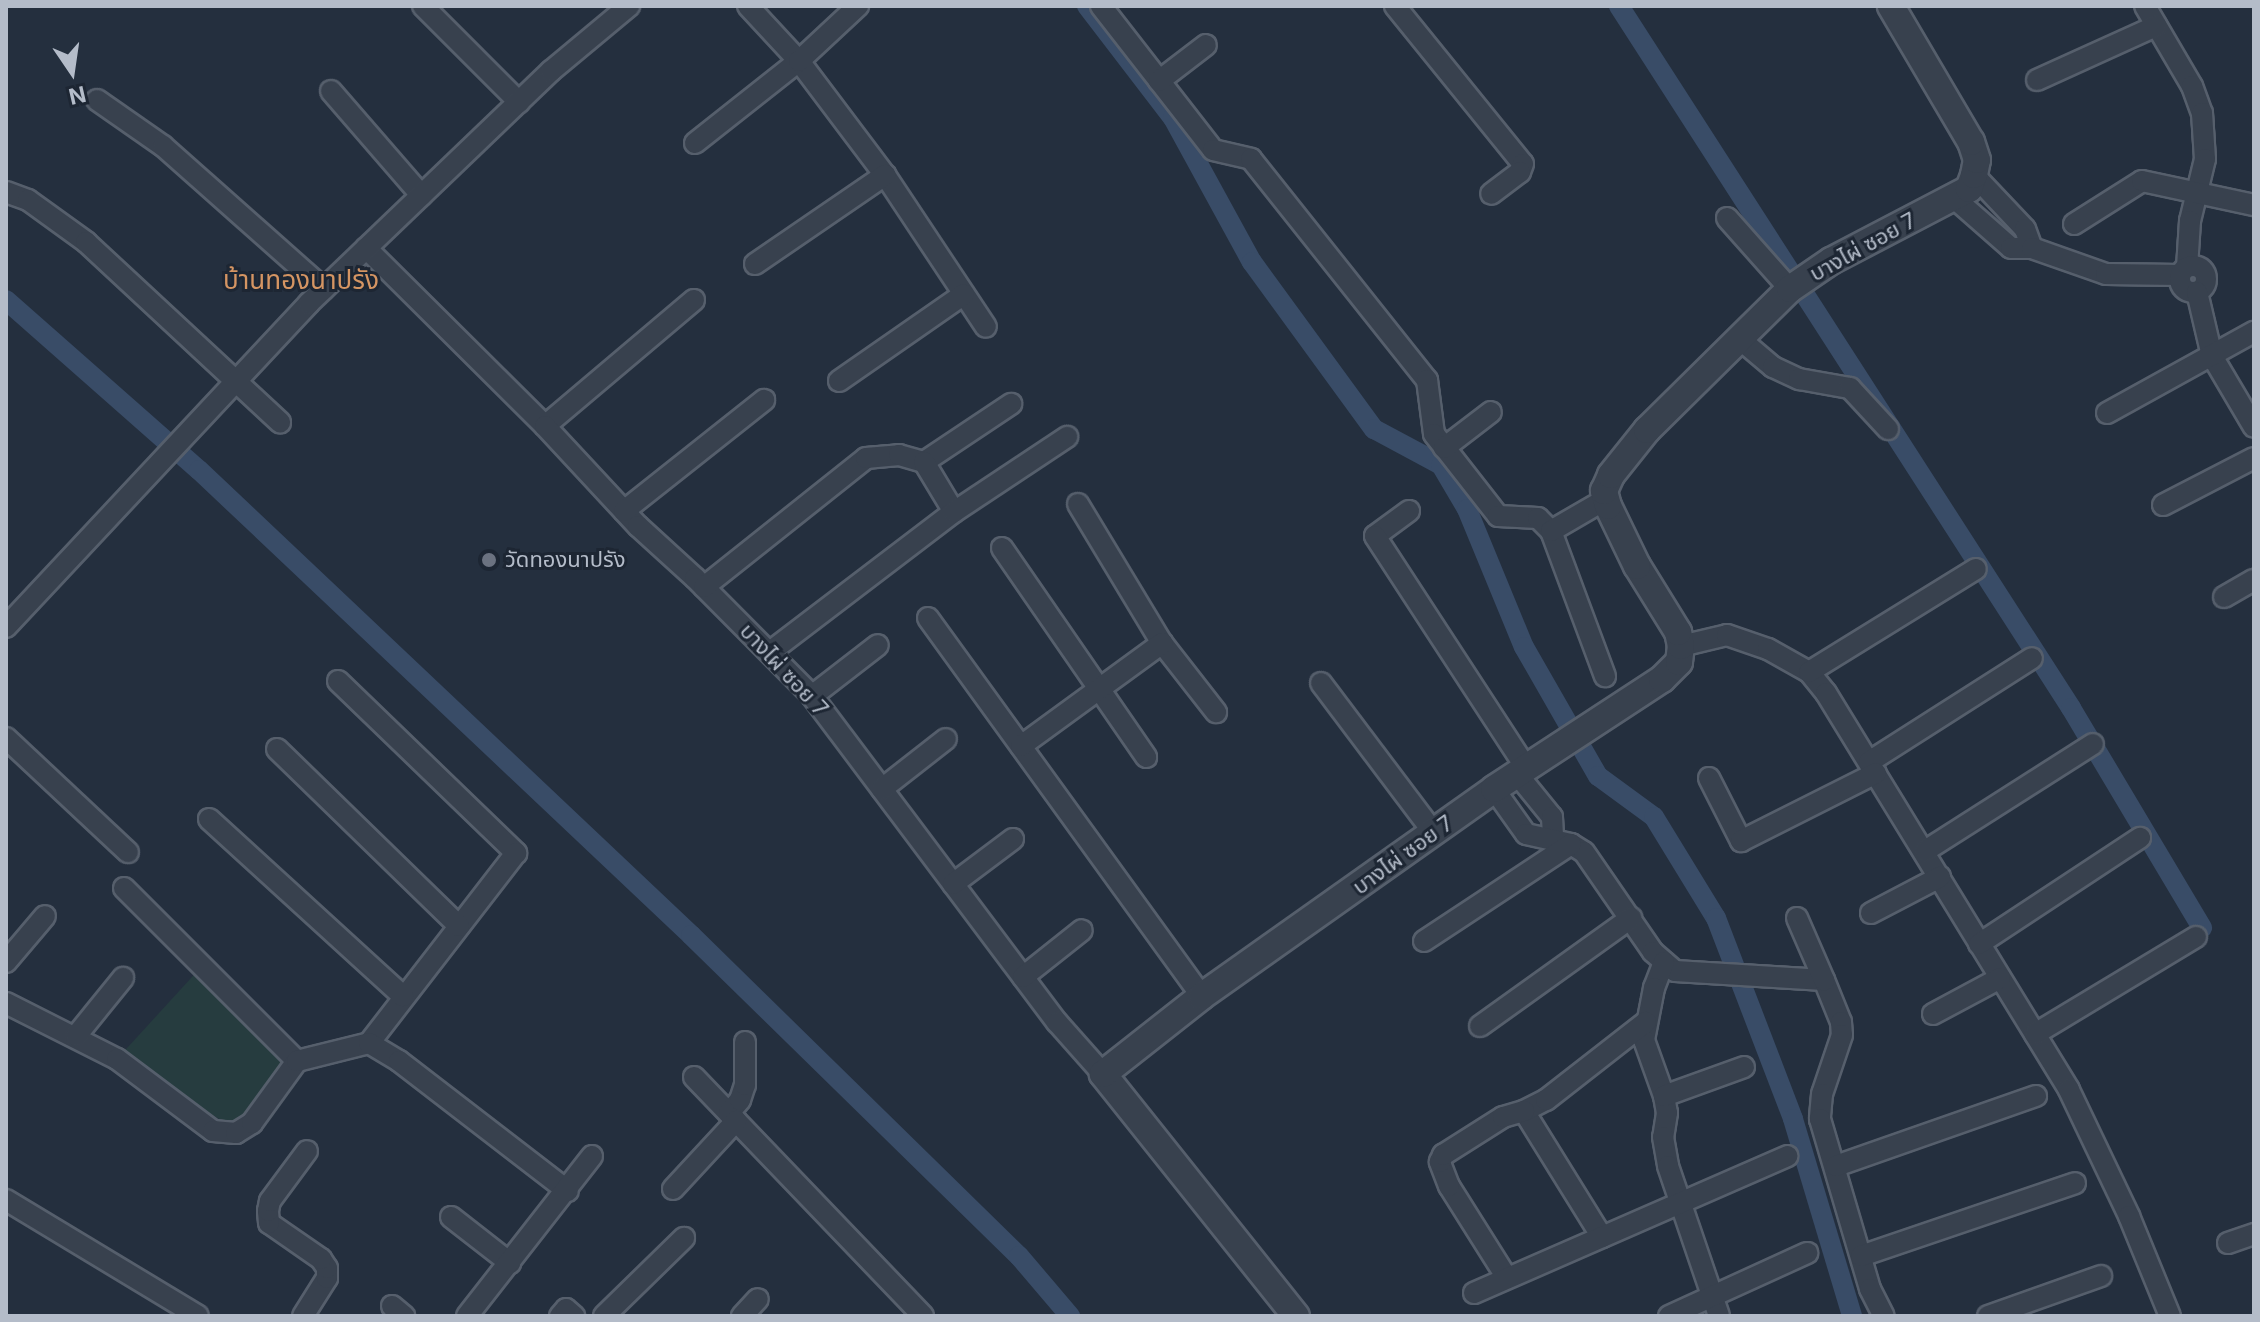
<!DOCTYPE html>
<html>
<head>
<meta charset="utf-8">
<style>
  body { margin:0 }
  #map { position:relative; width:2260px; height:1322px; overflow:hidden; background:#242f3e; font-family:Inter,"Noto Sans Thai",sans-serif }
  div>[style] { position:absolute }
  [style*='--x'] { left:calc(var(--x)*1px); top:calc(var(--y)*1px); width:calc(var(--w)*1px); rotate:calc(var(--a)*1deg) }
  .green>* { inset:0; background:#263c3f }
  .canal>* { height:20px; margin:-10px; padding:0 10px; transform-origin:10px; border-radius:10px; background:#394c67 }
  .roads { filter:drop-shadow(2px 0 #565f6c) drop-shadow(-2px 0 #565f6c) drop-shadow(0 2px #565f6c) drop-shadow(0 -2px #565f6c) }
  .minor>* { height:20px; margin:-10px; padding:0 10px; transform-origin:10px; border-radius:10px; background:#38414e }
  .minor>.ring { margin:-10px; padding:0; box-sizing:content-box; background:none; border:20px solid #38414e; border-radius:50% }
  .tertiary>* { height:26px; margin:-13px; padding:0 13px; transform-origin:13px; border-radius:13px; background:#38414e }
  .dots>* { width:22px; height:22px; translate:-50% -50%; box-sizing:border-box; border:4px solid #1d2633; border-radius:50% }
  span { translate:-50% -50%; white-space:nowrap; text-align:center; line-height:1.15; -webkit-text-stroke:6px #1d2633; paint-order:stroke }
  .street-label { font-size:22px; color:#b4bcc9 }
  .poi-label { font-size:22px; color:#b4bcc9 }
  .left { translate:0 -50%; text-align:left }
  .quarter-label { font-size:26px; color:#d59563 }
  .frame { position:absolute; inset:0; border:8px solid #b4bcc9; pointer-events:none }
  .north { position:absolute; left:32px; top:32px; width:80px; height:80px; -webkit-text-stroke:6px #1d2633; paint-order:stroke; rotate:167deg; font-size:22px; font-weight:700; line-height:32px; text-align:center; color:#b4bcc9 }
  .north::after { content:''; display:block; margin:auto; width:28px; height:36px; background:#b4bcc9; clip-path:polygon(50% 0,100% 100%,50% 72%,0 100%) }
</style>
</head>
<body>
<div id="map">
  <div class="green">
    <i style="clip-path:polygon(202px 966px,297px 1061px,238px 1130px,117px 1059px)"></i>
  </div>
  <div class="canal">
    <i style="--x:1087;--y:6;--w:141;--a:52.5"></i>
    <i style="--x:1173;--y:118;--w:164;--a:61.3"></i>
    <i style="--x:1252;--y:262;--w:207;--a:53.9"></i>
    <i style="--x:1374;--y:429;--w:76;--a:28.2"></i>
    <i style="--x:1441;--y:465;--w:51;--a:59.4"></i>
    <i style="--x:1467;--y:509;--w:149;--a:67.6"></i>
    <i style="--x:1524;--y:647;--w:149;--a:60.2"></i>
    <i style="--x:1598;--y:776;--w:69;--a:36.2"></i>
    <i style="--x:1654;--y:817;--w:119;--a:58.5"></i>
    <i style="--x:1716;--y:918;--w:215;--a:69"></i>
    <i style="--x:1793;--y:1119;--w:206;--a:73.3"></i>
    <i style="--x:1619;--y:6;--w:835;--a:57.22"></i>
    <i style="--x:2071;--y:708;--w:256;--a:59.2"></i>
    <i style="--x:6;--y:300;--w:257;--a:41.4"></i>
    <i style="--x:199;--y:470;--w:677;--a:43.38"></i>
    <i style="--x:691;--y:935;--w:459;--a:44.4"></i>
    <i style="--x:1019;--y:1256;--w:79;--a:49.6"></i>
  </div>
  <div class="roads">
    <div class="minor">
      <i style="--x:423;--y:6;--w:136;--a:45"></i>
      <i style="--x:748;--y:6;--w:75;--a:47.2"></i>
      <i style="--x:799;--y:61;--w:143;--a:53"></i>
      <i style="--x:885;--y:175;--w:182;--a:56.4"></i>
      <i style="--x:1101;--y:6;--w:182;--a:52.1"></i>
      <i style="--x:1213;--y:150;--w:39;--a:13"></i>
      <i style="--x:1251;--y:159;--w:283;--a:51.5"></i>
      <i style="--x:1427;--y:380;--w:54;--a:82.6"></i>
      <i style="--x:1434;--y:434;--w:104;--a:52"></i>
      <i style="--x:1498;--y:516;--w:40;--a:2.9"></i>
      <i style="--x:1538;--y:518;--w:18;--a:45"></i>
      <i style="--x:1551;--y:531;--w:155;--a:69.6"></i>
      <i style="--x:1395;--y:6;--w:203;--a:51"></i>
      <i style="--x:1523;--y:164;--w:9;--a:111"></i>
      <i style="--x:1520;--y:172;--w:36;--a:143"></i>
      <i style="--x:2145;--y:6;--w:93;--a:59.6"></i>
      <i style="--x:2192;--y:86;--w:29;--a:70"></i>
      <i style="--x:2202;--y:113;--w:46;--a:86.3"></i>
      <i style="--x:2205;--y:159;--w:64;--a:103.6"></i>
      <i style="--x:2190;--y:221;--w:46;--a:93.7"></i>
      <i style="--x:2037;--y:80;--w:131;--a:-24.4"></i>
      <i style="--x:1159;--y:81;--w:59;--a:-37.5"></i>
      <i style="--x:331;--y:91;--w:138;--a:49.1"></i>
      <i style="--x:97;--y:100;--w:80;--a:34.9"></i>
      <i style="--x:163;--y:146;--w:215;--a:41.6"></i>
      <i style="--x:695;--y:143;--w:132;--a:-38.3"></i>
      <i style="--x:799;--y:61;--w:81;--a:-43"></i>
      <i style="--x:1974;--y:175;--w:74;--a:46.6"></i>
      <i style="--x:2025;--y:229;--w:20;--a:70"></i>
      <i style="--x:6;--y:192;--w:23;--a:20"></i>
      <i style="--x:28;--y:200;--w:72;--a:35.9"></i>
      <i style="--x:86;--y:242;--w:265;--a:42.9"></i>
      <i style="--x:1953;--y:197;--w:77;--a:41.3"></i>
      <i style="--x:2011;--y:248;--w:21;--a:0"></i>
      <i style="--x:2032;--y:248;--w:78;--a:19.4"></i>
      <i style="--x:2106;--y:274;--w:74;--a:0.8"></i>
      <i style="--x:1727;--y:218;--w:95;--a:48.4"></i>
      <i style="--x:2074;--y:224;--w:80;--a:-32.3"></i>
      <i style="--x:2142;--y:181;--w:115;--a:12.1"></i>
      <i style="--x:366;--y:248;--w:252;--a:44.8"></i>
      <i style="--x:755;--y:264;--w:158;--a:-34.4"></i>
      <i class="ring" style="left:2180px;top:266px;width:6px;height:6px"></i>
      <i style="--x:2197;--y:292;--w:66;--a:76.8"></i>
      <i style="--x:2212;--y:356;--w:82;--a:59.4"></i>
      <i style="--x:694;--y:300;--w:195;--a:139.8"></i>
      <i style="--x:545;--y:426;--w:137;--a:47.1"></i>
      <i style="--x:638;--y:526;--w:77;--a:42.4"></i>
      <i style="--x:695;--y:578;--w:166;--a:45.2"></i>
      <i style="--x:812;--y:696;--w:408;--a:53.1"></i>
      <i style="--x:1057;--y:1022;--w:69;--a:48.5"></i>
      <i style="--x:1741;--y:340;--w:42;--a:40.2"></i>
      <i style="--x:1773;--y:367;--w:29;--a:25"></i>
      <i style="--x:1799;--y:379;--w:52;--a:10"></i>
      <i style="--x:1850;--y:388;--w:56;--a:47.2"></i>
      <i style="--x:839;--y:381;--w:152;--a:-34.8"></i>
      <i style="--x:2107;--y:413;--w:168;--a:-28.9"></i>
      <i style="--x:1444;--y:448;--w:59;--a:-37.5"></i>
      <i style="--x:924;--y:462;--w:105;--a:-33.7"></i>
      <i style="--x:1078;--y:504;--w:162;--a:58.9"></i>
      <i style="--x:1162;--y:643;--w:88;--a:52"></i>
      <i style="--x:2163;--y:505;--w:102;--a:-27.3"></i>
      <i style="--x:624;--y:511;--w:179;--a:-38.4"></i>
      <i style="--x:1409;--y:511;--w:42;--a:143.7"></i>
      <i style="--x:1375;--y:536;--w:277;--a:56.9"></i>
      <i style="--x:1551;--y:531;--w:64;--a:-30.2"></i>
      <i style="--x:1002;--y:548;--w:254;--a:55.4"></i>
      <i style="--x:704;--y:587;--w:207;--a:-38.5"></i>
      <i style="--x:866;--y:458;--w:33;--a:-5"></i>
      <i style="--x:899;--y:455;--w:26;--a:16"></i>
      <i style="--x:924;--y:462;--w:58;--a:59"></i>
      <i style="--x:2224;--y:597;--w:34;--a:-30"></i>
      <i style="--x:928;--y:618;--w:467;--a:54.1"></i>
      <i style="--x:6;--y:627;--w:444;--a:-46.9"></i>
      <i style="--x:309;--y:303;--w:335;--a:-43.8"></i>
      <i style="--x:551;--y:71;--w:102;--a:-39.8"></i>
      <i style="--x:1681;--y:646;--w:47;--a:-13.4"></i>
      <i style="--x:1727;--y:635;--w:43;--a:18.9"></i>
      <i style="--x:1768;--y:649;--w:47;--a:29.3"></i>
      <i style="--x:1809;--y:672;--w:27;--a:51"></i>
      <i style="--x:1826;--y:693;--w:465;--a:58.5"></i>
      <i style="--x:2069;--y:1090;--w:140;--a:64.5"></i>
      <i style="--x:2129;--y:1216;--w:108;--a:67.7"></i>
      <i style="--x:770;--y:652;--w:231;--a:-37.3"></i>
      <i style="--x:954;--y:512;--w:136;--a:-33.6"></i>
      <i style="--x:1809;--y:672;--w:196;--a:-31.7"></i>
      <i style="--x:338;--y:681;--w:248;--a:44"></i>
      <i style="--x:516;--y:853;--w:240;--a:127.7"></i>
      <i style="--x:1321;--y:683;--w:188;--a:53"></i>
      <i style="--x:812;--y:696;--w:83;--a:-37.7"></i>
      <i style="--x:6;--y:738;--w:167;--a:43.1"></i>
      <i style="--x:1021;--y:746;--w:175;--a:-36.1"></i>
      <i style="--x:277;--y:749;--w:254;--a:44.2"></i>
      <i style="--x:1869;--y:762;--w:193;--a:-32.5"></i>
      <i style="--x:1517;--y:774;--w:55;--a:50.9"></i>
      <i style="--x:1552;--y:817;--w:21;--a:87"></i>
      <i style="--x:1709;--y:778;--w:71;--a:63.1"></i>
      <i style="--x:1741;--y:841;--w:151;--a:-26.7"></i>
      <i style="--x:882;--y:789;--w:81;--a:-38"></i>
      <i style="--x:1494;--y:789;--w:55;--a:54.6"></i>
      <i style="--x:1526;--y:834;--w:46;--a:12.5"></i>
      <i style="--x:1571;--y:844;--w:15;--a:32"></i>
      <i style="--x:1584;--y:852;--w:121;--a:55.4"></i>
      <i style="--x:1653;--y:952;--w:29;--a:41"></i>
      <i style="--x:1675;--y:971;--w:149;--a:3.5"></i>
      <i style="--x:1824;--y:980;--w:45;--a:68"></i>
      <i style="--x:1841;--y:1022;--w:13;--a:86"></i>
      <i style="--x:1842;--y:1035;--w:62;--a:108.7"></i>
      <i style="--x:1822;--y:1094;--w:25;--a:95"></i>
      <i style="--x:1820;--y:1119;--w:177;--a:73.6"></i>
      <i style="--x:1870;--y:1289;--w:30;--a:63"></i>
      <i style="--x:209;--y:819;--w:263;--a:42.4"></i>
      <i style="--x:1925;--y:851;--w:199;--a:-32.5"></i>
      <i style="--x:953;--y:884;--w:75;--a:-36.9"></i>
      <i style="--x:124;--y:888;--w:245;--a:45"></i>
      <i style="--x:1871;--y:913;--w:78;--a:-27.6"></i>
      <i style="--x:1797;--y:918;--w:68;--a:66.5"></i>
      <i style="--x:1424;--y:941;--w:176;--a:-33.4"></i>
      <i style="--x:1979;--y:944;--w:193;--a:-33.4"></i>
      <i style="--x:6;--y:962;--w:60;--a:-49.7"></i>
      <i style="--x:1664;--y:962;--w:28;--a:111"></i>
      <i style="--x:1654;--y:988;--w:53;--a:100.9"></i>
      <i style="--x:1644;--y:1040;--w:59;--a:70.3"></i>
      <i style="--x:1664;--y:1096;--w:17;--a:80"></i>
      <i style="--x:1667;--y:1113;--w:24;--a:99"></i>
      <i style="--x:1663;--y:1137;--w:29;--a:80"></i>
      <i style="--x:1668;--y:1166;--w:158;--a:71.2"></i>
      <i style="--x:1023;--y:977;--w:75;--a:-38.5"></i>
      <i style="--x:6;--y:1003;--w:124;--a:26.8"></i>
      <i style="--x:117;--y:1059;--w:120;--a:36.9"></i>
      <i style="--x:213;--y:1131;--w:23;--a:5"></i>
      <i style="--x:236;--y:1133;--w:19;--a:-32"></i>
      <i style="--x:252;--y:1123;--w:77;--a:-54"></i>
      <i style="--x:297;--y:1061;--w:74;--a:-14"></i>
      <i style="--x:369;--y:1043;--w:35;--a:31"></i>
      <i style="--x:399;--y:1061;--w:213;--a:37.6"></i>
      <i style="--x:1933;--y:1014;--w:76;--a:-28.2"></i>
      <i style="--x:1480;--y:1026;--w:186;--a:-35.6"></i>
      <i style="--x:2035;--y:1034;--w:188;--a:-31.1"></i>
      <i style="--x:76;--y:1036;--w:75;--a:-51"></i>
      <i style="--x:694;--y:1077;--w:331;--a:46.2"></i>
      <i style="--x:1664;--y:1096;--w:85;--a:-19.9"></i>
      <i style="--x:729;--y:1113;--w:17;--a:-50"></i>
      <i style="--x:740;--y:1100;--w:16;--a:-72"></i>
      <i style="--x:745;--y:1085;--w:43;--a:-90"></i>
      <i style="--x:1836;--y:1166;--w:212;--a:-19.3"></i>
      <i style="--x:673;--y:1189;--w:93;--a:-47.2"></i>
      <i style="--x:6;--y:1200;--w:224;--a:31.1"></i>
      <i style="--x:451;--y:1217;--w:75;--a:37.9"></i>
      <i style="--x:1602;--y:1237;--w:148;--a:-121.8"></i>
      <i style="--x:1524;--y:1111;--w:25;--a:-27"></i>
      <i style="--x:1546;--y:1100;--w:127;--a:-38"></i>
      <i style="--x:2228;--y:1243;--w:28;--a:-19"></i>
      <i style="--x:1861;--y:1256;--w:226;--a:-18.8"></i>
      <i style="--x:1507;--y:1278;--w:109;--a:-122.2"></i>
      <i style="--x:1449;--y:1186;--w:26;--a:-111"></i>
      <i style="--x:1440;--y:1162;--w:8;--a:-67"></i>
      <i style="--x:1443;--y:1155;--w:71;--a:-32.3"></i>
      <i style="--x:1503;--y:1117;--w:22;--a:-16"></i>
      <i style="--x:1474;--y:1293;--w:342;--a:-23.6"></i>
      <i style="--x:392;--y:1306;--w:16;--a:40"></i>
      <i style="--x:303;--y:1316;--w:45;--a:-57.7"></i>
      <i style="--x:327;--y:1278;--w:10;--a:-90"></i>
      <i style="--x:327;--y:1268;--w:11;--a:-124"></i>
      <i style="--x:321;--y:1259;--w:63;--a:-145.3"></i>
      <i style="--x:269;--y:1223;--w:12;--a:-95"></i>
      <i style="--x:268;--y:1211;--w:10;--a:-79"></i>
      <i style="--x:270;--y:1201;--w:62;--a:-53.5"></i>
      <i style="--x:467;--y:1316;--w:203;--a:-52"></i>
      <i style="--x:560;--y:1316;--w:9;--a:-49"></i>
      <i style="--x:566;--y:1309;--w:11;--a:41"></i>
      <i style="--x:604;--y:1316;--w:112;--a:-44.3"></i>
      <i style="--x:742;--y:1316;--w:23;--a:-47"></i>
      <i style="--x:1669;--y:1316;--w:152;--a:-24.5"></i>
      <i style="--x:1988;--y:1316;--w:120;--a:-19.5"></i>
    </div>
    <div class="tertiary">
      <i style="--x:1296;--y:1316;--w:310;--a:-128.6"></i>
      <i style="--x:1103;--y:1074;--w:126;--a:-38.2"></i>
      <i style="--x:1202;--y:996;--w:358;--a:-35.3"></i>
      <i style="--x:1494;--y:789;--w:201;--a:-33.2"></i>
      <i style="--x:1662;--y:679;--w:24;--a:-45"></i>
      <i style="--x:1679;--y:662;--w:16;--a:-83"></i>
      <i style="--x:1681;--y:646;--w:14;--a:-102"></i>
      <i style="--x:1678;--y:632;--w:78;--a:-121.8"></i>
      <i style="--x:1637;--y:566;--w:67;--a:-115.8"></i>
      <i style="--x:1608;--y:506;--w:16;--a:-105"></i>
      <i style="--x:1604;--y:491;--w:17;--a:-66"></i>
      <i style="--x:1611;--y:475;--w:58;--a:-51.3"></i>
      <i style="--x:1647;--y:430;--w:201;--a:-44.6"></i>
      <i style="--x:1790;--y:289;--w:50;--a:-34.3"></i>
      <i style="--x:1831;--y:261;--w:156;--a:-27.6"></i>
      <i style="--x:1969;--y:189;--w:15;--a:-70"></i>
      <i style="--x:1974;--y:175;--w:15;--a:-79"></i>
      <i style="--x:1977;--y:160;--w:19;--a:-108"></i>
      <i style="--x:1971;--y:142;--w:158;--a:-120.5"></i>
    </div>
  </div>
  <div class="dots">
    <i style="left:489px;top:560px;background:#6b7280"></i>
  </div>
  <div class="street-label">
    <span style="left:1863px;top:247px;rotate:-29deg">บางไผ่ ซอย 7</span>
    <span style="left:784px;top:670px;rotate:47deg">บางไผ่ ซอย 7</span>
    <span style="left:1403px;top:855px;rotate:-36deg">บางไผ่ ซอย 7</span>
  </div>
  <div class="poi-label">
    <span class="left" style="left:505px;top:560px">วัดทองนาปรัง</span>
  </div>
  <div class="quarter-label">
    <span style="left:301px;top:280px">บ้านทองนาปรัง</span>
  </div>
  <div class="frame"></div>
  <div class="north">N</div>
</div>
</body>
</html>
